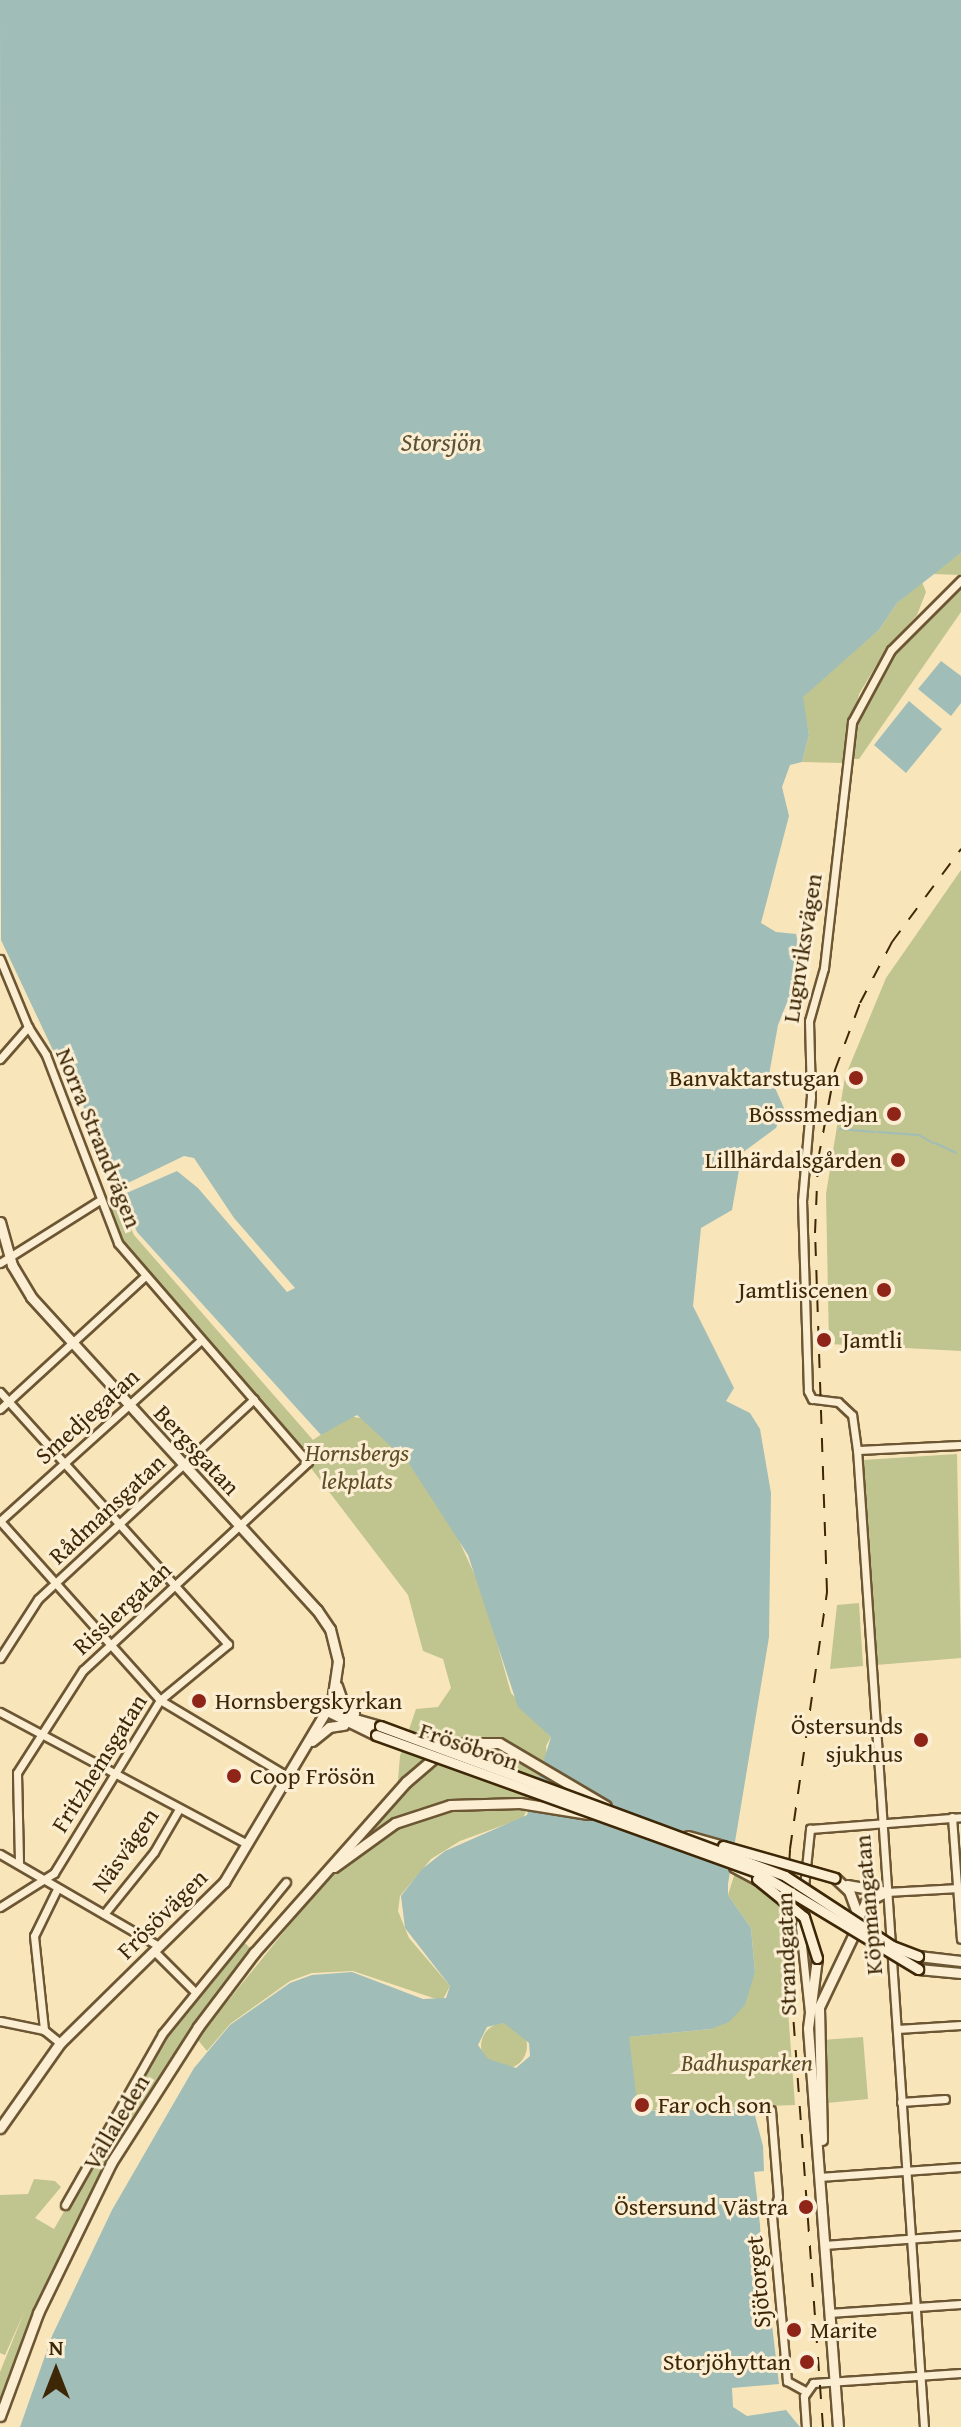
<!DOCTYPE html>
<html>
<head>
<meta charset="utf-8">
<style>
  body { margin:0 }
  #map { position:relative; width:961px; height:2427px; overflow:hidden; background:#f9e5ba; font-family:"Gentium Book Plus",serif }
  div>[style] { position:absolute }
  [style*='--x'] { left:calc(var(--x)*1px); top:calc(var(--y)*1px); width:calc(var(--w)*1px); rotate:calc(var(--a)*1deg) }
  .green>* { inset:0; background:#c0c48e }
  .round { border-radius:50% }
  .water>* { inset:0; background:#a0bdb8 }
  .pier>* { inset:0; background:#f9e5ba }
  .stream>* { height:2px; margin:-1px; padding:0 1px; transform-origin:1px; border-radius:1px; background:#a0bdb8 }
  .roads { filter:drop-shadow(2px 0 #6c5633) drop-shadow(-2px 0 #6c5633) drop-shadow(0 2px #6c5633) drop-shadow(0 -2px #6c5633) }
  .street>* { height:7px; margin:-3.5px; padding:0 3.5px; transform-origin:3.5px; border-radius:3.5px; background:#fbeed2 }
  .secondary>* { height:9px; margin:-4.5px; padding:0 4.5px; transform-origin:4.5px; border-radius:4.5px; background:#fbeed2 }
  .rail>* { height:2px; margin-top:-1px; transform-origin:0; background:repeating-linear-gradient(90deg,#3d2706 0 14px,transparent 0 28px) }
  .bridges { filter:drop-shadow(2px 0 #3d2706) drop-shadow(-2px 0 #3d2706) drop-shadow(0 2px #3d2706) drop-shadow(0 -2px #3d2706) }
  .secondary-bridge>* { height:9px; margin:-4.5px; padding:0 4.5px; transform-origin:4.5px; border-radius:4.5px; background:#fbeed2 }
  .dots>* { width:22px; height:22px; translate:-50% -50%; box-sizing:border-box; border:4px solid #fbeed2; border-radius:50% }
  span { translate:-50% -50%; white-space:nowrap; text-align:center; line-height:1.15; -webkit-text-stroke:6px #fbeed2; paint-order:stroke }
  .street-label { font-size:24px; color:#3d2706 }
  .poi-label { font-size:24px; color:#3d2706 }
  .right { translate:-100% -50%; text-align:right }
  .left { translate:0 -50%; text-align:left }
  .park-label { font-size:24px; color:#5e4e28; font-style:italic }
  .water-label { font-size:26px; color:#5b543b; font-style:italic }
  .north { position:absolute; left:16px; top:2331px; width:80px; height:80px; -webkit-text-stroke:6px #fbeed2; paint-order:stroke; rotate:0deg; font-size:22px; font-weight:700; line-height:32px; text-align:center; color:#3d2706 }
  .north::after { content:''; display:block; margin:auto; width:28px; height:36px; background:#3d2706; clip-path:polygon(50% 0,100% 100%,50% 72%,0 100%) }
</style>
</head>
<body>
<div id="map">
  <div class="green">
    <i style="clip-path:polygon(961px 553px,961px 575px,932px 574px)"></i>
    <i style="clip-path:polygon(922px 582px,926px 592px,917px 615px,885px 651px,859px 694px,843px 763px,802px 762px,809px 735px,802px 697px,879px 630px,897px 603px)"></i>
    <i style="clip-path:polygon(961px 585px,961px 612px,859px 759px,849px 759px,856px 725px,883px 665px,908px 634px)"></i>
    <i style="clip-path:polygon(961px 870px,961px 1351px,829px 1344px,826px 1194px,845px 1077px,886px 978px)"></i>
    <i style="clip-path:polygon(117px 1197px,134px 1235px,313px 1440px,349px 1416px,365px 1419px,408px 1462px,450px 1521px,483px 1593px,511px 1693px,551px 1737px,546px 1746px,550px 1803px,458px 1799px,417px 1809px,353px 1845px,396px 1804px,400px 1756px,416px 1709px,438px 1707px,451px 1688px,443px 1659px,423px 1651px,408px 1595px,304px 1459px,114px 1235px,105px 1202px)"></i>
    <i style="clip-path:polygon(957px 1454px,961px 1658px,876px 1665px,863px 1460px)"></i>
    <i style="clip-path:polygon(859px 1603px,863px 1666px,830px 1669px,837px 1605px)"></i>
    <i style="clip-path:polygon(528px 1807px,523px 1818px,460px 1841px,431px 1859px,400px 1896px,398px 1911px,409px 1938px,450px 1986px,442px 2001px,353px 1971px,312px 1973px,290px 1981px,230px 2024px,207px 2051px,197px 2039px,335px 1869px,398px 1825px,442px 1809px)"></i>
    <i style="clip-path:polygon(741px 1853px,774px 1861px,772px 1897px,780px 1902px,795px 2105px,637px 2111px,628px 2037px,711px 2029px,755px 1972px,751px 1928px,728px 1895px)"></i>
    <i style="clip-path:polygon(244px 1942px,250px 1948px,109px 2159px,48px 2281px,0 2399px,0 2372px,25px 2310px,5px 2355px,0 2353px,0 2195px,28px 2194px,34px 2179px,55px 2181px,61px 2187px,35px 2218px,54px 2229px,163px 2038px)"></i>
    <i class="round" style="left:481px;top:2023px;width:46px;height:46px"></i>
    <i style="clip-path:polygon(863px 2037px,868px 2099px,827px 2103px,822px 2040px)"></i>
  </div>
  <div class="water">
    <i style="clip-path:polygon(evenodd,0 0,961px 0,961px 553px,897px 603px,879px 630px,803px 697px,809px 735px,802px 762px,790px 765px,782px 787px,789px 816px,761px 923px,776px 932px,796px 934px,802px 965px,778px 1025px,769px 1075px,745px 1083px,747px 1088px,771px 1079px,784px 1108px,776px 1128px,742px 1153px,732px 1210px,701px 1228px,693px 1306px,734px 1388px,726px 1401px,750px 1413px,760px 1429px,771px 1493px,769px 1637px,728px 1884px,728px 1895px,751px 1928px,755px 1972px,745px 2005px,729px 2022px,711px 2029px,629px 2037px,638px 2111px,753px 2108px,763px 2146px,764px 2171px,754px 2172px,779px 2384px,732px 2388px,733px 2407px,747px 2416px,786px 2410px,800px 2427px,20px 2427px,52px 2336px,112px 2210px,194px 2068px,230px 2025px,290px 1983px,312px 1975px,352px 1972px,423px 1999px,446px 1998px,450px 1986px,405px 1928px,401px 1896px,422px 1869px,445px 1851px,527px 1815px,551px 1737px,518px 1707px,468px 1555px,408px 1462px,357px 1415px,321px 1435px,137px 1232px,122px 1195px,177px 1171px,198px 1188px,287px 1292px,295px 1288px,234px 1218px,194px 1158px,184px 1156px,130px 1182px,117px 1184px,108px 1176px,104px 1162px,110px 1148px,84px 1112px,82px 1097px,59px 1063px,1px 940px,0 0,504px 2023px,529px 2043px,530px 2056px,516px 2068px,488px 2059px,478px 2045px,487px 2027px,504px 2023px)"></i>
    <i style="clip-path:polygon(941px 661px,961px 676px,961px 703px,951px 716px,918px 689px)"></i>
    <i style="clip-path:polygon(909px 701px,942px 729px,906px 773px,874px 745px)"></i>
  </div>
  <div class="pier">
    <i style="clip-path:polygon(758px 2202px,762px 2202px,769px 2272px,764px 2272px)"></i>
  </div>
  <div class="stream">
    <i style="--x:840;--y:1129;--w:35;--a:5"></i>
    <i style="--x:878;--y:1132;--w:41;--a:4.2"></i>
    <i style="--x:919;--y:1135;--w:16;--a:30"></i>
    <i style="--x:935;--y:1143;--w:23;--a:25"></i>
  </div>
  <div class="roads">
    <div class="street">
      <i style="--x:0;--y:959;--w:74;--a:67.6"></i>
      <i style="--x:28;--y:1027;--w:33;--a:57"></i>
      <i style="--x:46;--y:1055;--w:201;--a:69"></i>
      <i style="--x:118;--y:1243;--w:290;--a:49.1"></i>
      <i style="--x:308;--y:1462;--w:306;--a:137.2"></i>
      <i style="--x:83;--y:1670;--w:122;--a:122.7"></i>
      <i style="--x:17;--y:1773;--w:91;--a:88.7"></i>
      <i style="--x:0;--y:1059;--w:43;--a:-48.8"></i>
      <i style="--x:0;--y:1263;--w:118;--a:-32.2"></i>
      <i style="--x:0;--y:1392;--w:340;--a:47.9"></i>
      <i style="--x:228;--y:1644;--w:88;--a:140.5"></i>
      <i style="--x:160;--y:1700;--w:203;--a:121.5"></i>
      <i style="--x:54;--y:1873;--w:64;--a:147.8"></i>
      <i style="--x:0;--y:1409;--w:197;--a:-42.5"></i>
      <i style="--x:857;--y:1450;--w:104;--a:-2.8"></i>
      <i style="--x:0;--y:1521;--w:240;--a:48.2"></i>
      <i style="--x:160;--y:1700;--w:148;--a:30.9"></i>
      <i style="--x:0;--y:1521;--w:270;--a:-42"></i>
      <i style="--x:0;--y:1658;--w:70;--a:-57.2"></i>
      <i style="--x:38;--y:1599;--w:294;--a:-42.8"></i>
      <i style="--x:0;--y:1712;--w:280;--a:28.1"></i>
      <i style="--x:952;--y:1817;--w:122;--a:85.8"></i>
      <i style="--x:0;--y:1854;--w:184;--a:30.1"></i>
      <i style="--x:57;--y:1889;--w:52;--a:116.1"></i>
      <i style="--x:34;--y:1936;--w:95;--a:83.9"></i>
      <i style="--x:44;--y:2030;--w:21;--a:39"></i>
      <i style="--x:886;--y:1892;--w:73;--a:-3.1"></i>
      <i style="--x:104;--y:1914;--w:80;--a:-51.1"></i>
      <i style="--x:154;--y:1852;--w:50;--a:-59.8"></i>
      <i style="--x:154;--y:1951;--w:55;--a:45"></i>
      <i style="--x:809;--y:2012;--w:86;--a:-96"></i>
      <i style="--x:800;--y:1926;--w:98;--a:-84.1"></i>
      <i style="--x:810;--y:1829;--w:151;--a:-4.5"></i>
      <i style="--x:0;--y:2021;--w:45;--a:11.6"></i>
      <i style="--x:897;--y:2029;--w:64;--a:-3.6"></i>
      <i style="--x:901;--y:2102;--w:44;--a:-3.9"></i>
      <i style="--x:771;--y:2110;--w:87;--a:85.4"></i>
      <i style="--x:778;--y:2197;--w:20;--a:108"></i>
      <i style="--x:772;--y:2216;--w:166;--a:84.8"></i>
      <i style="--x:787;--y:2381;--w:21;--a:29"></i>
      <i style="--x:819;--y:2177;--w:142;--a:-4"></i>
      <i style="--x:65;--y:2205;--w:197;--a:-60.4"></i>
      <i style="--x:162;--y:2034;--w:196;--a:-50.8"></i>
      <i style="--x:824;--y:2245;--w:137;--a:-4.2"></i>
      <i style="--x:829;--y:2313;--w:132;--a:-3.9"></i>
      <i style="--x:806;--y:2427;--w:31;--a:-94"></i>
      <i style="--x:804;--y:2396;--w:16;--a:-55"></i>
      <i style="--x:813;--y:2383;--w:148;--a:-3.9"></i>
      <i style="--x:924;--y:2427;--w:979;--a:-93.92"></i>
      <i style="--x:857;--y:1450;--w:35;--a:-98"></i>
      <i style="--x:852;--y:1415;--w:19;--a:-137"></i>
      <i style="--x:838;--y:1402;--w:26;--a:-173"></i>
      <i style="--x:812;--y:1399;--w:9;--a:-117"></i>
      <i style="--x:808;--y:1391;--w:190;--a:-91.8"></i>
      <i style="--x:802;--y:1201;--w:104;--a:-85.1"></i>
      <i style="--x:811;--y:1097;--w:76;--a:-91.5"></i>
      <i style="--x:809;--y:1021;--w:55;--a:-74.2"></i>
      <i style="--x:824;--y:968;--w:248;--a:-83.5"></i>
      <i style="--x:852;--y:722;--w:82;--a:-61.6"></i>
      <i style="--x:891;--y:650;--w:99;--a:-45"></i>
    </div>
    <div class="secondary">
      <i style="--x:0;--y:1222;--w:45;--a:74.4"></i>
      <i style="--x:12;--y:1265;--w:37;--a:59"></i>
      <i style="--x:31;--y:1297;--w:424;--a:47.6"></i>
      <i style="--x:317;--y:1610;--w:23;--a:56"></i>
      <i style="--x:330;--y:1629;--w:33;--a:76"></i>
      <i style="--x:338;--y:1661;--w:40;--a:98.5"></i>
      <i style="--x:332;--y:1701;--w:211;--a:120.8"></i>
      <i style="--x:224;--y:1882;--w:230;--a:135.5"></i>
      <i style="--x:60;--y:2043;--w:104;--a:125.2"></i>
      <i style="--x:337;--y:1686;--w:18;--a:71"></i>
      <i style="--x:343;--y:1703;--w:15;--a:42"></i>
      <i style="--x:327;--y:1711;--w:55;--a:15.8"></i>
      <i style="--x:327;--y:1711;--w:55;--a:26.1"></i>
      <i style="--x:312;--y:1741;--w:22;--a:-39"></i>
      <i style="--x:329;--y:1727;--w:15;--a:-8"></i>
      <i style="--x:688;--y:1836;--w:36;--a:16"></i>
      <i style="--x:334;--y:1867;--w:75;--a:-35.8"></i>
      <i style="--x:395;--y:1823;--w:58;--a:-18.1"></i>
      <i style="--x:450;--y:1805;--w:70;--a:-1.6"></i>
      <i style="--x:520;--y:1803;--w:69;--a:9.2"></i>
      <i style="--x:734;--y:1867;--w:26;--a:28"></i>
      <i style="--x:847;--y:1885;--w:40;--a:10"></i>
      <i style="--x:860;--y:1914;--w:13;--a:-63"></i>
      <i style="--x:866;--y:1902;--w:22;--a:-27"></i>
      <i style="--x:918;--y:1956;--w:43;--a:6.6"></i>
      <i style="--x:817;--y:1958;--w:71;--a:97.3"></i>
      <i style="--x:808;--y:2028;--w:400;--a:85.7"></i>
      <i style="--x:918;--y:1969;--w:43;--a:5.3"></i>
      <i style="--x:822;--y:2140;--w:133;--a:-91.3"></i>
      <i style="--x:819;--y:2007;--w:95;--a:-64.5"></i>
      <i style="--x:860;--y:1921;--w:32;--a:-110"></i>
      <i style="--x:849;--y:1891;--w:19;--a:-137"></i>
      <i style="--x:0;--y:2416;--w:110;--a:-69.7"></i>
      <i style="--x:38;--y:2313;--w:167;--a:-64"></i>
      <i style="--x:111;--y:2163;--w:161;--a:-57.4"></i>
      <i style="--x:198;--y:2027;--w:93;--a:-52.9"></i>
      <i style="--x:254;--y:1953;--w:229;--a:-48.4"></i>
      <i style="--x:406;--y:1782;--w:46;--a:-40.6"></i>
      <i style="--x:441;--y:1752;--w:25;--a:-21"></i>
      <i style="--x:464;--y:1743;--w:35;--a:0"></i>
      <i style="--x:499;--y:1743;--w:124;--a:30.5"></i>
    </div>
  </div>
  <div class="rail">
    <i style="--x:823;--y:2427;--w:511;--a:-94.15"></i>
    <i style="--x:786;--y:1917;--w:68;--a:-86.6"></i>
    <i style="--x:790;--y:1849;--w:260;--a:-81.8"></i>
    <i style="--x:827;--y:1592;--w:359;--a:-91.9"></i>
    <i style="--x:815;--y:1233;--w:73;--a:-87.6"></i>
    <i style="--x:818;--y:1160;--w:92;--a:-79.3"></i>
    <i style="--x:835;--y:1070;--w:72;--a:-69.5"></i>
    <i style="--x:860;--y:1003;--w:69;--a:-62.3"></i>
    <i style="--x:892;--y:942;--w:116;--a:-53.4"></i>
  </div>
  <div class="bridges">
    <div class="secondary-bridge">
      <i style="--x:380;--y:1726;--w:432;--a:20.3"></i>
      <i style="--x:785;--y:1876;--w:128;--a:33.2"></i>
      <i style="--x:892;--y:1946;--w:28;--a:21"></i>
      <i style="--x:376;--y:1735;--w:407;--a:19.8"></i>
      <i style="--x:759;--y:1873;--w:186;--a:31.1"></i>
      <i style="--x:723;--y:1846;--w:116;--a:15.9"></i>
      <i style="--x:757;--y:1879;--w:60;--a:39"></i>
      <i style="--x:804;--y:1917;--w:43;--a:72.4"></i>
    </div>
  </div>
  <div class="dots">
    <i style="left:856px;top:1078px;background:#8f2418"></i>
    <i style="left:894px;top:1114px;background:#8f2418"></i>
    <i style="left:898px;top:1160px;background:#8f2418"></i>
    <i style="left:884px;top:1290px;background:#8f2418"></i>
    <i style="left:824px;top:1340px;background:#8f2418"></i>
    <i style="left:199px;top:1701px;background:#8f2418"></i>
    <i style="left:921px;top:1740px;background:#8f2418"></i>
    <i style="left:234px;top:1776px;background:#8f2418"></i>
    <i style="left:642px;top:2105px;background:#8f2418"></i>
    <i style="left:806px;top:2207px;background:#8f2418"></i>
    <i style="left:794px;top:2330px;background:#8f2418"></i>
    <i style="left:807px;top:2362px;background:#8f2418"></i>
  </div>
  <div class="street-label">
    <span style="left:802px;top:948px;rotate:-81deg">Lugnviksvägen</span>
    <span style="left:99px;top:1138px;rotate:68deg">Norra Strandvägen</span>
    <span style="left:87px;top:1416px;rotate:-42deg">Smedjegatan</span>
    <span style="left:197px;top:1450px;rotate:47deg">Bergsgatan</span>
    <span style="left:107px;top:1509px;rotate:-43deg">Rådmansgatan</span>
    <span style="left:122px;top:1608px;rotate:-43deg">Risslergatan</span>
    <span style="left:469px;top:1746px;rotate:19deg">Frösöbron</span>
    <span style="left:99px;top:1763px;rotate:-58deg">Fritzhemsgatan</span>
    <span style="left:125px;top:1850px;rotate:-55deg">Näsvägen</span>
    <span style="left:868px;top:1905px;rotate:-95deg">Köpmangatan</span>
    <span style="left:162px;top:1914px;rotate:-45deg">Frösövägen</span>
    <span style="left:786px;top:1954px;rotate:-92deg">Strandgatan</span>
    <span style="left:116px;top:2122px;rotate:-59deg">Vallaleden</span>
    <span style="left:758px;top:2282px;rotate:-95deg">Sjötorget</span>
  </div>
  <div class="poi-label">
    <span class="right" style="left:840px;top:1078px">Banvaktarstugan</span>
    <span class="right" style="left:878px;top:1114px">Bösssmedjan</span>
    <span class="right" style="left:882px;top:1160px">Lillhärdalsgården</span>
    <span class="right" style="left:868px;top:1290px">Jamtliscenen</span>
    <span class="left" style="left:842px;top:1340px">Jamtli</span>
    <span class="left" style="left:215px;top:1701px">Hornsbergskyrkan</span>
    <span class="right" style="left:903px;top:1740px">Östersunds<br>sjukhus</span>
    <span class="left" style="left:250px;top:1776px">Coop Frösön</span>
    <span class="left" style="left:658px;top:2105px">Far och son</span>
    <span class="right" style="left:788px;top:2207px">Östersund Västra</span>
    <span class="left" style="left:810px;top:2330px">Marite</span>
    <span class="right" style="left:791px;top:2362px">Storjöhyttan</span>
  </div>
  <div class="park-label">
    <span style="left:357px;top:1467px">Hornsbergs<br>lekplats</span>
    <span style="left:747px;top:2063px">Badhusparken</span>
  </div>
  <div class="water-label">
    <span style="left:441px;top:442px">Storsjön</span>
  </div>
  <div class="north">N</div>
</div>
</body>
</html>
